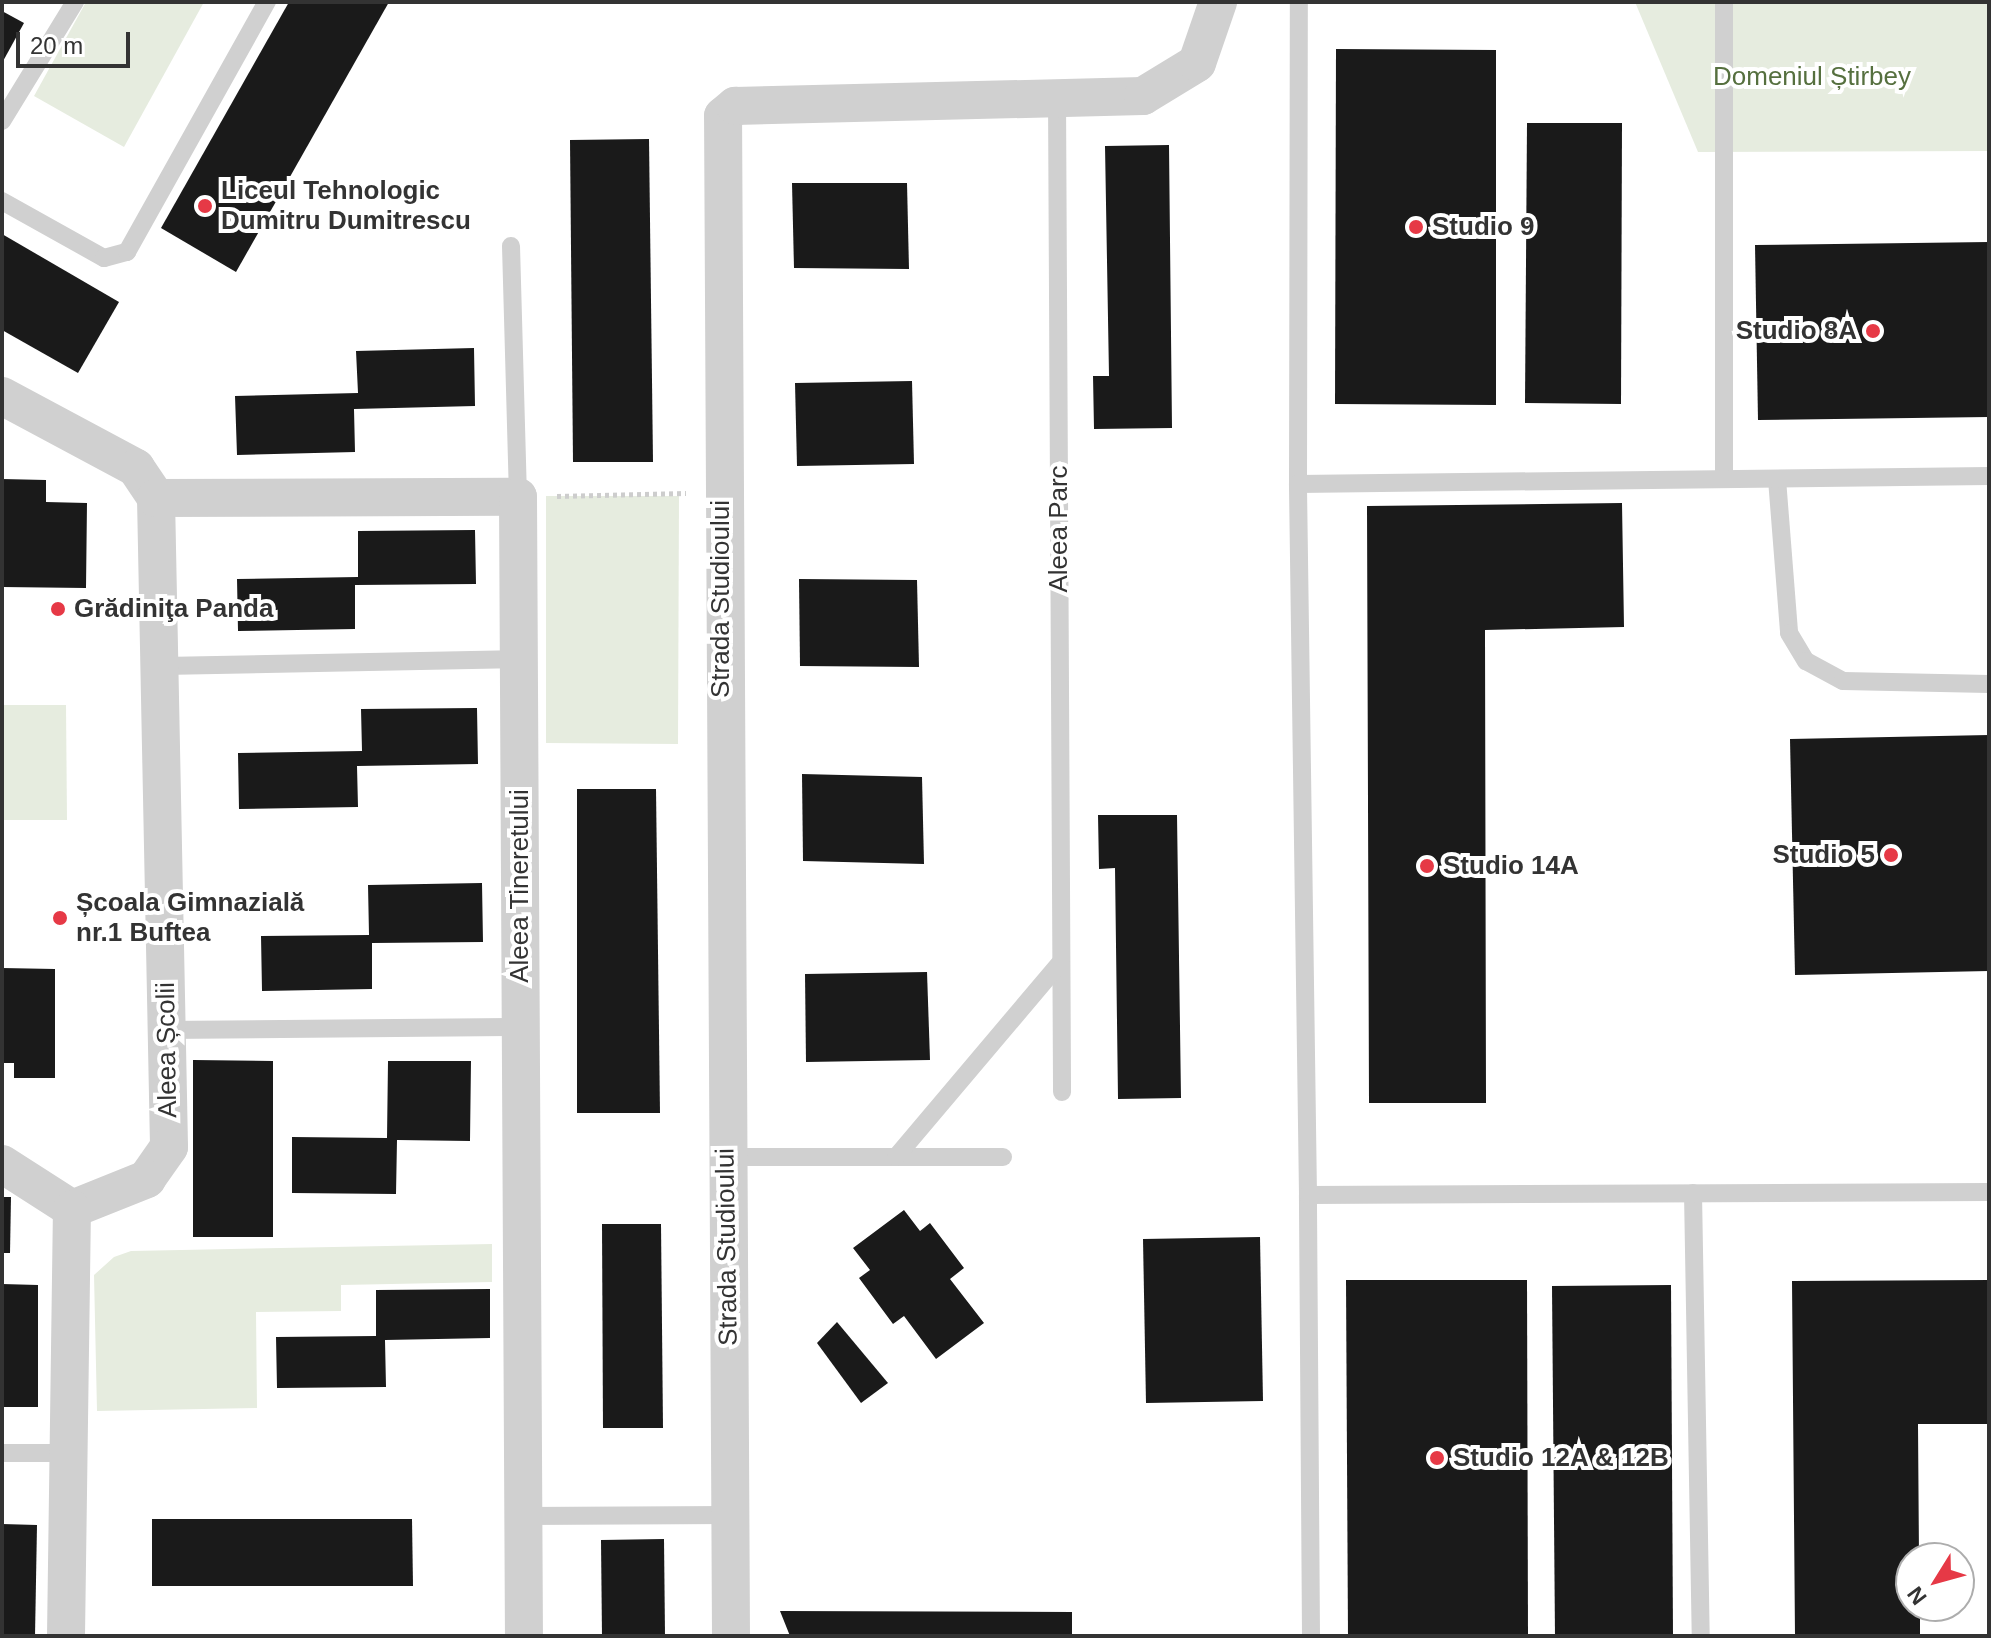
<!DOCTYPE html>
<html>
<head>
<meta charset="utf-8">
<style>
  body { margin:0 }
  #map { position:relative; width:1991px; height:1638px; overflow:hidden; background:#fff; font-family:Helvetica,sans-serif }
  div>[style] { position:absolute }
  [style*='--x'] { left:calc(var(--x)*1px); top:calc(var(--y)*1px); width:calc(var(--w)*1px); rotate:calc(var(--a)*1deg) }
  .green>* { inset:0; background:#e6ecdf }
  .building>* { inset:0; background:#1a1a1a }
  .path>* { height:5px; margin-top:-2.5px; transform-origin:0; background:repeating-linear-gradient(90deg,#cdcdcd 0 4px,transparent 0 8px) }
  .lane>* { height:18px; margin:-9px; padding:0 9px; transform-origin:9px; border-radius:9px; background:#d0d0d0 }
  .street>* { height:38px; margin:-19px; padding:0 19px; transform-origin:19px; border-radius:19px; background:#d0d0d0 }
  .dots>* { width:22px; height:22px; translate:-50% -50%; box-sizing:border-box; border:4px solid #fff; border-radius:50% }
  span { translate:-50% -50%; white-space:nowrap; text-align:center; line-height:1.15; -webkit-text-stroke:8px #fff; paint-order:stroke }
  .park-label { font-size:26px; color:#56703f }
  .poi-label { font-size:26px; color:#333; font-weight:700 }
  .left { translate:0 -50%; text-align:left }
  .right { translate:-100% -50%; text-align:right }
  .street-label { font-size:26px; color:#333 }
  .frame { position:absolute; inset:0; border:4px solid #333; pointer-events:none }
  .north { position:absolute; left:1895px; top:1542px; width:80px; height:80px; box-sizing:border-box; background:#fff; border:2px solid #adadad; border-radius:50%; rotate:233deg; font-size:22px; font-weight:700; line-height:32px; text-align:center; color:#333 }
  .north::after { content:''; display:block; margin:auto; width:28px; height:36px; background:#e63946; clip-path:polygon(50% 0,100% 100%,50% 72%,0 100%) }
  .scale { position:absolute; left:16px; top:32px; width:114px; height:36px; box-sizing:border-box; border:4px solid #333; border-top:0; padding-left:10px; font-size:24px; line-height:28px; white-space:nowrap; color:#333; -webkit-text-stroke:6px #fff; paint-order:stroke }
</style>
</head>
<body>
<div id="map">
  <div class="green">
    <i style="clip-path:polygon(86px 2px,204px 2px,124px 147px,34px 96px)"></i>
    <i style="clip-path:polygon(1635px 2px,1989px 2px,1989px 151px,1698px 152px)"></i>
    <i style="clip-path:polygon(546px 496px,679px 496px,678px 744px,546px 743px)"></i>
    <i style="clip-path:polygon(2px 705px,66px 705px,67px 820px,2px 820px)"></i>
    <i style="clip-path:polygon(492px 1244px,492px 1282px,341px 1285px,341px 1311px,256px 1312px,257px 1408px,97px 1411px,94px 1275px,114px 1257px,131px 1251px)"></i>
  </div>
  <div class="building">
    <i style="clip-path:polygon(289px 2px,389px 2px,236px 272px,161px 228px)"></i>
    <i style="clip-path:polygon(2px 11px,24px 23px,2px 63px)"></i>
    <i style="clip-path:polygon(1336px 49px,1496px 50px,1496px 405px,1335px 404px)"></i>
    <i style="clip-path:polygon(1527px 123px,1622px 123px,1621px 404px,1525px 403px)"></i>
    <i style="clip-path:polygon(649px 139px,653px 462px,573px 462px,570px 140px)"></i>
    <i style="clip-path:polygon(1169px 145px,1172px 428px,1094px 429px,1093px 376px,1109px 376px,1105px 146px)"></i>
    <i style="clip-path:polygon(792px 183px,907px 183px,909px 269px,794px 268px)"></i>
    <i style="clip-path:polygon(2px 234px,119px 302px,78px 373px,2px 330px)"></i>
    <i style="clip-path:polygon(1989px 242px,1989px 417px,1758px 420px,1755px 245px)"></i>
    <i style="clip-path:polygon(474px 348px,475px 406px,354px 409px,355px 452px,237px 455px,235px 396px,358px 393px,356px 351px)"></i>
    <i style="clip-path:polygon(912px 381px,914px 464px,797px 466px,795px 383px)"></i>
    <i style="clip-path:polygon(2px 479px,46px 480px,46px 502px,87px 503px,86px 588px,2px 587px)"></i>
    <i style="clip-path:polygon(1622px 503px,1624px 627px,1485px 630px,1486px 1103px,1369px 1103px,1367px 506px)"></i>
    <i style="clip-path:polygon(475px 530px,476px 584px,355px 585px,355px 629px,238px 631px,237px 579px,358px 577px,358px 531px)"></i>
    <i style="clip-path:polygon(799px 579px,917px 580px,919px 667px,800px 666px)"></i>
    <i style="clip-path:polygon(477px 708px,478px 764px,357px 766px,358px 807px,239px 809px,238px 753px,362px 751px,361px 709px)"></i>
    <i style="clip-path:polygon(1989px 735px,1989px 971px,1795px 975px,1790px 739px)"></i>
    <i style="clip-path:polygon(802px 774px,922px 777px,924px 864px,803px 861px)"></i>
    <i style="clip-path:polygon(577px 789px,656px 789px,660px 1113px,577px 1113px)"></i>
    <i style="clip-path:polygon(1098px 815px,1177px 815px,1181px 1098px,1118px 1099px,1115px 868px,1099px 869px)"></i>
    <i style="clip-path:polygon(482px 883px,483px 942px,372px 943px,372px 989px,262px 991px,261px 936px,369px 935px,368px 885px)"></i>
    <i style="clip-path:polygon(2px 968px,55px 969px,55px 1078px,14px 1078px,14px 1063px,2px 1063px)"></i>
    <i style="clip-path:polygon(927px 972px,930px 1060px,806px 1062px,805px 974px)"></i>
    <i style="clip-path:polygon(193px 1060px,273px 1061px,273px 1237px,193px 1237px)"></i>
    <i style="clip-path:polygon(388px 1061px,471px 1061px,470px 1141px,397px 1140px,396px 1194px,292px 1193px,292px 1137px,387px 1138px)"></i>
    <i style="clip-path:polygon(2px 1197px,11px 1197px,10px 1253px,2px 1253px)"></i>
    <i style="clip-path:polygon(904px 1210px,920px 1231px,930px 1223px,964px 1268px,950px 1279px,984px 1323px,936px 1359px,904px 1316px,893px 1324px,859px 1278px,870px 1270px,853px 1248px)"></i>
    <i style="clip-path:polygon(602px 1224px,661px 1224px,663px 1428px,603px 1428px)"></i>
    <i style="clip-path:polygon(1260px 1237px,1263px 1401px,1146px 1403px,1143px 1239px)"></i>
    <i style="clip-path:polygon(1346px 1280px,1527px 1280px,1528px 1636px,1348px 1636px)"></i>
    <i style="clip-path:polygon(1989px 1280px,1989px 1424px,1918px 1424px,1919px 1558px,1911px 1558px,1911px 1606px,1920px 1606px,1920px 1636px,1795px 1636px,1792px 1281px)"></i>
    <i style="clip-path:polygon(2px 1284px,38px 1285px,38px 1407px,2px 1407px)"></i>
    <i style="clip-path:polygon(1671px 1285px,1673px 1636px,1555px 1636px,1552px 1286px)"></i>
    <i style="clip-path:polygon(490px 1289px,490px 1338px,385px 1340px,386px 1387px,277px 1388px,276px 1337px,376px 1336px,376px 1290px)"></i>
    <i style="clip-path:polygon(837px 1322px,888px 1383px,861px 1403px,817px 1343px)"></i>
    <i style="clip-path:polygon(152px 1519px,412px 1519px,413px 1586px,152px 1586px)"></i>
    <i style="clip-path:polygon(2px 1524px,37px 1525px,35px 1636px,2px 1636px)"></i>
    <i style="clip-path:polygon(664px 1539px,665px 1636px,602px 1636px,601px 1540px)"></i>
    <i style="clip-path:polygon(780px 1611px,1072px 1612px,1072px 1636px,790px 1636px)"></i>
  </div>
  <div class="path">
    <i style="--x:557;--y:496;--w:129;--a:-1.3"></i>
  </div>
  <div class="lane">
    <i style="--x:1057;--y:96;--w:996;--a:89.71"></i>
    <i style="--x:2;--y:121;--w:140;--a:-58.5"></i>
    <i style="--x:2;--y:201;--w:117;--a:29.2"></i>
    <i style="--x:104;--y:258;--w:24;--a:-15"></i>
    <i style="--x:127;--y:252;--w:287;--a:-60.8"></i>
    <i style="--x:511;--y:246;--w:251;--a:88.4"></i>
    <i style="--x:1724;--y:479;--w:477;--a:-90"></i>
    <i style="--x:1777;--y:479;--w:154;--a:85.5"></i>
    <i style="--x:1789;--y:633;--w:33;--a:59"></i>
    <i style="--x:1806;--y:661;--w:42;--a:28.4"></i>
    <i style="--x:1843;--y:681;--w:146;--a:1.2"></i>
    <i style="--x:1298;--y:484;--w:482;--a:-89.9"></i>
    <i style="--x:163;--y:666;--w:356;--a:-1.1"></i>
    <i style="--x:165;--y:1030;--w:356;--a:-0.5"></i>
    <i style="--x:726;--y:1157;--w:277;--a:0"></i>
    <i style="--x:896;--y:1157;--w:255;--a:-49.8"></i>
    <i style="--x:1693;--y:1193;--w:443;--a:89"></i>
    <i style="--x:1308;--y:1195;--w:711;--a:-90.81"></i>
    <i style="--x:1298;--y:484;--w:691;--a:-0.66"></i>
    <i style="--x:2;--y:1453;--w:67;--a:0"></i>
    <i style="--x:523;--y:1516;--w:207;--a:-0.3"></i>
    <i style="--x:1311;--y:1636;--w:441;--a:-90.4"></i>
    <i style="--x:1308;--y:1195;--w:681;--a:-0.25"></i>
  </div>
  <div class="street">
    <i style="--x:2;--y:396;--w:152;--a:28.2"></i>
    <i style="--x:136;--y:468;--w:36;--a:56"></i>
    <i style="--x:156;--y:498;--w:649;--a:88.85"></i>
    <i style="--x:169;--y:1147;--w:39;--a:125"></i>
    <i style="--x:147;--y:1179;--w:81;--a:158.2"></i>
    <i style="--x:156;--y:498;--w:362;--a:-0.2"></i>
    <i style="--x:518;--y:497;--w:1139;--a:89.7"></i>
    <i style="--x:2;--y:1164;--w:83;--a:32.7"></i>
    <i style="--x:66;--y:1636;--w:427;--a:-89.2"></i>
    <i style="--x:731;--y:1636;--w:1520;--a:-90.3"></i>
    <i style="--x:723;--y:116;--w:16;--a:-40"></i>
    <i style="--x:735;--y:106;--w:408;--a:-1.4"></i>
    <i style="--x:1143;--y:96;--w:63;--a:-31.4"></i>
    <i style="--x:1197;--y:63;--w:65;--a:-71"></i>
  </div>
  <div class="dots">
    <i style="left:205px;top:206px;background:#e63946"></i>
    <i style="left:1416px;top:227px;background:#e63946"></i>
    <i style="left:1873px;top:331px;background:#e63946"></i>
    <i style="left:58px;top:609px;background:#e63946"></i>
    <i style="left:1891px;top:855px;background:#e63946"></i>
    <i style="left:1427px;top:866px;background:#e63946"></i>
    <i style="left:60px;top:918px;background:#e63946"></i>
    <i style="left:1437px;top:1458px;background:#e63946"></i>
  </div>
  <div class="park-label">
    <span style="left:1812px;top:77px">Domeniul Știrbey</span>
  </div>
  <div class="poi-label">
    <span class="left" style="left:221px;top:206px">Liceul Tehnologic<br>Dumitru Dumitrescu</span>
    <span class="left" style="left:1432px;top:227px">Studio 9</span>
    <span class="right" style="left:1857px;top:331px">Studio 8A</span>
    <span class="left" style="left:74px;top:609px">Grădiniţa Panda</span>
    <span class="right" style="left:1875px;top:855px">Studio 5</span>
    <span class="left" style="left:1443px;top:866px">Studio 14A</span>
    <span class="left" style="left:76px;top:918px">Școala Gimnazială<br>nr.1 Buftea</span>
    <span class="left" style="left:1453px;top:1458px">Studio 12A &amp; 12B</span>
  </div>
  <div class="street-label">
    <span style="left:1059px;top:529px;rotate:-90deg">Aleea Parc</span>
    <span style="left:721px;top:599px;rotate:-90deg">Strada Studioului</span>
    <span style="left:520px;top:886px;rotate:-90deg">Aleea Tineretului</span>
    <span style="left:167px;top:1050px;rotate:-91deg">Aleea Școlii</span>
    <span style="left:727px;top:1247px;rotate:-91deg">Strada Studioului</span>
  </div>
  <div class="frame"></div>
  <div class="north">N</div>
  <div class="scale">20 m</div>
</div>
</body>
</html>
